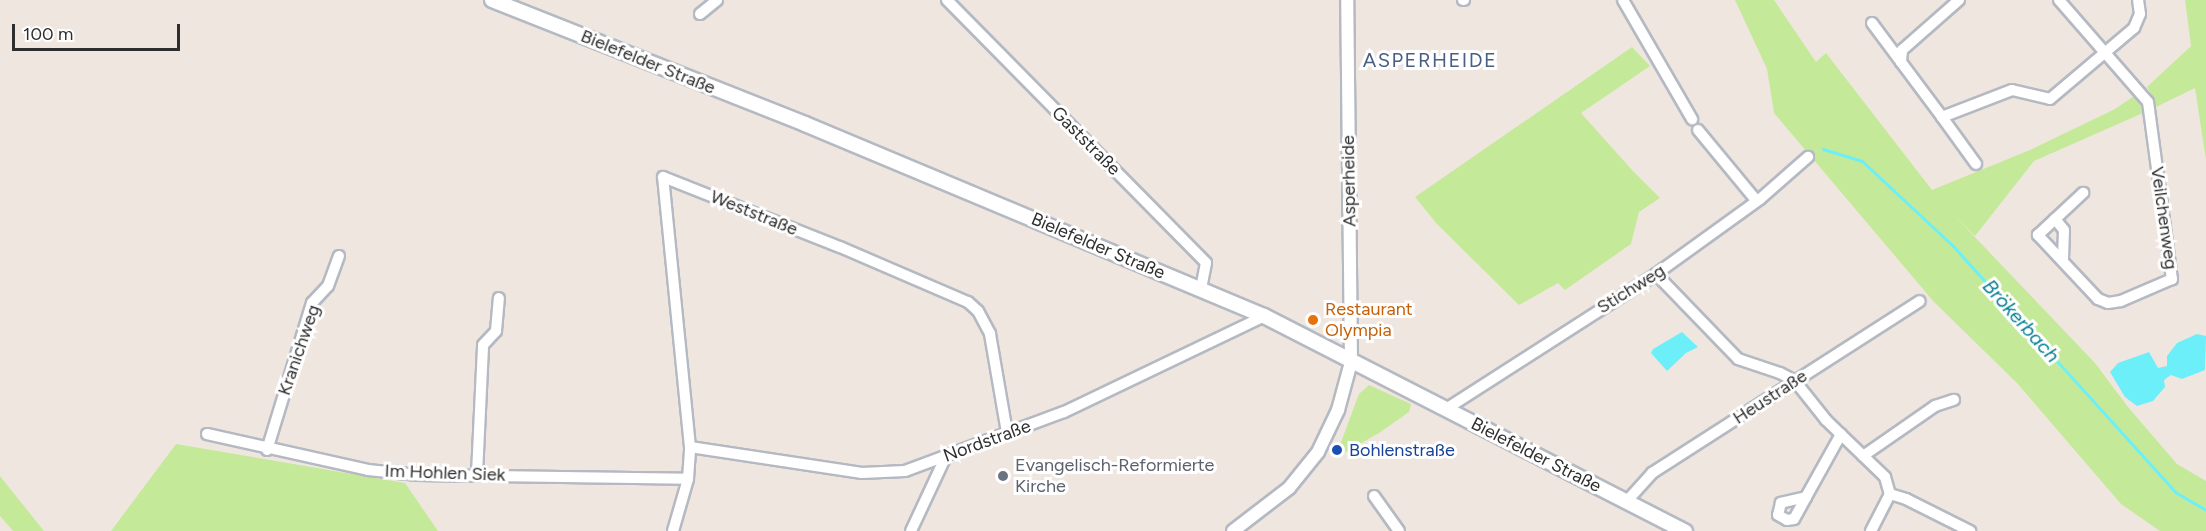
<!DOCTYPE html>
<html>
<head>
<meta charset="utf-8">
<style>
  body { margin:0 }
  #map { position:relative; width:2206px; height:531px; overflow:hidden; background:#f0e6e0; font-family:Figtree,sans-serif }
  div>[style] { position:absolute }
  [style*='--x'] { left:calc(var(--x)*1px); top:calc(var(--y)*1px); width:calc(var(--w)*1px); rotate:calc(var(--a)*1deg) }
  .green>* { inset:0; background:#c4ea99 }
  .water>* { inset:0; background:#6ceff9 }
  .stream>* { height:3px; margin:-1.5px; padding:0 1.5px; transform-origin:1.5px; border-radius:1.5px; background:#6ceff9 }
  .roads { filter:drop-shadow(2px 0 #b4b9c2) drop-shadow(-2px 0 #b4b9c2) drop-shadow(0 2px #b4b9c2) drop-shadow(0 -2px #b4b9c2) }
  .minor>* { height:10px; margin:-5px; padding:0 5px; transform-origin:5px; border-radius:5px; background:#fff }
  .tertiary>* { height:12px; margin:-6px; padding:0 6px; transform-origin:6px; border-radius:6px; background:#fff }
  .secondary>* { height:14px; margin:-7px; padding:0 7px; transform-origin:7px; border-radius:7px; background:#fff }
  .dots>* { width:16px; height:16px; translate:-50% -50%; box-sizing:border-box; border:3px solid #fff; border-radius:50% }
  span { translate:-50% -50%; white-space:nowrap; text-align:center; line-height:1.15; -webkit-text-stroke:6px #fff; paint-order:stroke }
  .street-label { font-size:18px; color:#2e2e2e }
  .food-label { font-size:18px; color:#c56008 }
  .left { translate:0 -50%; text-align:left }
  .transit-label { font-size:18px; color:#164399 }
  .worship-label { font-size:18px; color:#5b616d }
  .neighbourhood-label { font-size:20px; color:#495f83; letter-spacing:1.5px }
  .water-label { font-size:20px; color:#058096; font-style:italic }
  .scale { position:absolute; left:12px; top:24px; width:168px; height:27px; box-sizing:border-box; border:3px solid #2e2e2e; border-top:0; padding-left:8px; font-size:18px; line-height:21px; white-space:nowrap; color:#2e2e2e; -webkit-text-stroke:4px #fff; paint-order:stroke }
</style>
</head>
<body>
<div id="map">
  <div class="green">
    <i style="clip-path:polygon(1735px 0,1774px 0,1816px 62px,1826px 53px,1932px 190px,2030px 150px,2115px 109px,2137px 94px,2143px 113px,2034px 161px,1975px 236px,1952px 213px,2095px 363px,2128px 407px,2177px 464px,2206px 481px,2206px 531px,2160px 531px,2121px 504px,2017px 383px,1934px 302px,1774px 113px,1767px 69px)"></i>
    <i style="clip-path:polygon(2185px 0,2206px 0,2206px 160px,2195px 88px,2154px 108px,2153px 97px,2147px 87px,2191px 46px)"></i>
    <i style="clip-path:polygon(1632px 47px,1650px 66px,1581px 113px,1632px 170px,1660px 198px,1639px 212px,1631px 244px,1565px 290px,1558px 283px,1519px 305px,1437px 224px,1415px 197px)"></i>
    <i style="clip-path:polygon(1369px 385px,1411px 404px,1409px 412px,1379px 433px,1335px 458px,1359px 394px)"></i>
    <i style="clip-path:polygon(176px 444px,405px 483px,438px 531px,111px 531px)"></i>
    <i style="clip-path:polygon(0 476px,44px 531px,13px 531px,0 516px)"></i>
  </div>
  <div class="water">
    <i style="clip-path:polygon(1682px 332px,1698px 347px,1686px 353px,1667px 371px,1651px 353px,1653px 349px)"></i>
    <i style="clip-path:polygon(2197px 334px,2206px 336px,2205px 370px,2182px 379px,2171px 375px,2164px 380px,2165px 387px,2153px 401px,2137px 406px,2125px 397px,2110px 372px,2118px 363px,2149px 352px,2158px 368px,2167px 366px,2167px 356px,2177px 343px)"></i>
  </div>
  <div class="stream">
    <i style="--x:1823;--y:149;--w:41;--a:17.1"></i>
    <i style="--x:1862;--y:161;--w:125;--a:43"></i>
    <i style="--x:1953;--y:246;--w:331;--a:47.9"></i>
    <i style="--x:2175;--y:492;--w:36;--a:30"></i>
  </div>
  <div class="roads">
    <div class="minor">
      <i style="--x:947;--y:0;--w:369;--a:45.4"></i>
      <i style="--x:1206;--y:263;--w:26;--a:101"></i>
      <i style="--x:1463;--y:0;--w:1;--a:0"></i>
      <i style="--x:1623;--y:0;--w:138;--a:59.9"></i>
      <i style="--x:1959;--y:0;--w:76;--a:138.7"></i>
      <i style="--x:1902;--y:50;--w:12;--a:95"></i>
      <i style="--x:1901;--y:62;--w:69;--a:53.3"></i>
      <i style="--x:1942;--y:117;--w:75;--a:-21.1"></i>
      <i style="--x:2012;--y:90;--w:39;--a:13"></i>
      <i style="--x:2050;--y:99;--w:110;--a:-40.2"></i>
      <i style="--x:2134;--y:28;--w:15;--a:-67"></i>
      <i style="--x:2140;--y:14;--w:14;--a:-98"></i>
      <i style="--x:2059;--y:0;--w:135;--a:48.9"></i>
      <i style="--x:2148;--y:102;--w:179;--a:82.3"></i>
      <i style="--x:2172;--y:279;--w:56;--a:156.7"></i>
      <i style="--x:2121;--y:301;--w:13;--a:171"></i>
      <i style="--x:2108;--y:303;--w:11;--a:-158"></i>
      <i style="--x:2098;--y:299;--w:88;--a:-133.2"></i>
      <i style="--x:2038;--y:235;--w:62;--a:-43"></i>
      <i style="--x:700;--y:14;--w:22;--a:-39"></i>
      <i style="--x:1872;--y:23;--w:49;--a:53.4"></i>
      <i style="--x:1942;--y:117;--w:58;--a:54.1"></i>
      <i style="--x:1698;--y:130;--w:91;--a:50.4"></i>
      <i style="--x:2055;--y:219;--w:14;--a:51"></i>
      <i style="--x:2064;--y:230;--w:31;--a:92"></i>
      <i style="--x:1656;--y:274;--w:118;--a:46"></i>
      <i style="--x:1738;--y:359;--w:44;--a:18.4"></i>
      <i style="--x:1780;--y:373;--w:17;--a:28"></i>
      <i style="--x:1795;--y:381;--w:50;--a:51.5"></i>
      <i style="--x:1826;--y:420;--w:82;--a:44"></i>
      <i style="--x:1885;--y:477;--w:18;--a:74"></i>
      <i style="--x:1890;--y:494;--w:42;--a:117.2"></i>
      <i style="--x:1446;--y:409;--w:250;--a:-32.7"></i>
      <i style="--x:1656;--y:274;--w:128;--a:-35.8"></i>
      <i style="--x:1760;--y:199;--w:64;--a:-41.2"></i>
      <i style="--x:207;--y:434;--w:165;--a:12.6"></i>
      <i style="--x:368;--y:470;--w:50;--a:5.7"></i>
      <i style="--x:418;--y:475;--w:270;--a:0.8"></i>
      <i style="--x:690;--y:447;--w:174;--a:8.6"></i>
      <i style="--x:862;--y:473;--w:43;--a:-2.7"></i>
      <i style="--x:905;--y:471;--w:170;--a:-20.4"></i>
      <i style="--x:1064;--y:412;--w:222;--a:-25.6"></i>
      <i style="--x:267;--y:450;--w:154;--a:-73"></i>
      <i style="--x:312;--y:303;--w:23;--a:-47"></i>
      <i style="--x:328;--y:286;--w:32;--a:-70"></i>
      <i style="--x:1863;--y:456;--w:88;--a:-34.8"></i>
      <i style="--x:1935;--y:406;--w:20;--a:-18"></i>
      <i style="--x:477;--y:474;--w:129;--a:-87.3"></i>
      <i style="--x:483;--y:345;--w:19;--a:-47"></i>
      <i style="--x:496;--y:331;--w:33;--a:-85"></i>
      <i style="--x:1890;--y:494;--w:17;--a:17"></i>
      <i style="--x:1906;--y:499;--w:72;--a:26.6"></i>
      <i style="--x:1374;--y:496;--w:43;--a:54.5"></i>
      <i style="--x:1806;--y:497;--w:26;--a:167"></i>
      <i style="--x:1781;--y:503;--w:12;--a:104"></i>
      <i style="--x:1778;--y:515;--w:10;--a:29"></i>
      <i style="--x:1787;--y:520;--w:7;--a:-8"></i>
      <i style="--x:1794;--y:519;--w:25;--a:-61"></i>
      <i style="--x:1806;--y:497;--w:72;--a:-60.9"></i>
      <i style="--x:1627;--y:501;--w:38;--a:-48"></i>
      <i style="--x:1652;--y:473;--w:318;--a:-32.7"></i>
      <i style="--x:673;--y:531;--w:54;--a:-73.9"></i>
      <i style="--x:688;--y:479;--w:32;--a:-86"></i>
      <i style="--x:690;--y:447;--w:271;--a:-95.7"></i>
      <i style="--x:663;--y:177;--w:190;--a:21.6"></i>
      <i style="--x:840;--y:247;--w:139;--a:23.3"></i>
      <i style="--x:968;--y:302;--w:13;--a:42"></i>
      <i style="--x:978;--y:311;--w:26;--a:62"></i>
      <i style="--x:990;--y:334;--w:99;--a:80.2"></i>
      <i style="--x:911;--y:531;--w:83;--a:-65"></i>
    </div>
    <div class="tertiary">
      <i style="--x:1233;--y:531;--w:71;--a:-37.5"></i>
      <i style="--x:1289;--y:488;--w:46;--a:-51.1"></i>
      <i style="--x:1318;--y:452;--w:47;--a:-64.5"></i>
      <i style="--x:1338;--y:410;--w:50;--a:-74.8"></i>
      <i style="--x:1351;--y:362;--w:362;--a:-90.6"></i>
    </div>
    <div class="secondary">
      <i style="--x:492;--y:0;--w:337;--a:21.6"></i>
      <i style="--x:805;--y:124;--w:498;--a:22.7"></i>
      <i style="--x:1264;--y:316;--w:473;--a:27.1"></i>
    </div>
  </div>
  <div class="dots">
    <i style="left:1313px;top:320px;background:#e8710a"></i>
    <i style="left:1337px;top:450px;background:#1a4fb4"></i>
    <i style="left:1003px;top:476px;background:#6b7280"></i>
  </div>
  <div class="street-label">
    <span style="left:648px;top:62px;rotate:22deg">Bielefelder Straße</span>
    <span style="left:1086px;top:141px;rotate:45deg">Gaststraße</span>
    <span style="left:1349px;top:181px;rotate:-91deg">Asperheide</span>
    <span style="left:754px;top:213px;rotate:22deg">Weststraße</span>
    <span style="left:2164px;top:218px;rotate:82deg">Veilchenweg</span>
    <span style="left:1098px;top:246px;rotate:23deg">Bielefelder Straße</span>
    <span style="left:1631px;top:289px;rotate:-32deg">Stichweg</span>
    <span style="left:299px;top:350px;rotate:-71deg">Kranichweg</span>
    <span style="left:1770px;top:397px;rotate:-33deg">Heustraße</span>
    <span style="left:987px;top:441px;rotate:-20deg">Nordstraße</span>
    <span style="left:1536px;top:455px;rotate:27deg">Bielefelder Straße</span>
    <span style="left:445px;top:473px;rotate:2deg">Im Hohlen Siek</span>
  </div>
  <div class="food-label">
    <span class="left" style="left:1325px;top:320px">Restaurant<br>Olympia</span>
  </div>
  <div class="transit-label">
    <span class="left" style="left:1349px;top:450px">Bohlenstraße</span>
  </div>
  <div class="worship-label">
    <span class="left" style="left:1015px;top:476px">Evangelisch-Reformierte<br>Kirche</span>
  </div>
  <div class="neighbourhood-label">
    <span style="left:1430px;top:60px">ASPERHEIDE</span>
  </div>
  <div class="water-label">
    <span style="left:2021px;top:321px;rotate:48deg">Brökerbach</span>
  </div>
  <div class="scale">100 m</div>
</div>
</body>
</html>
